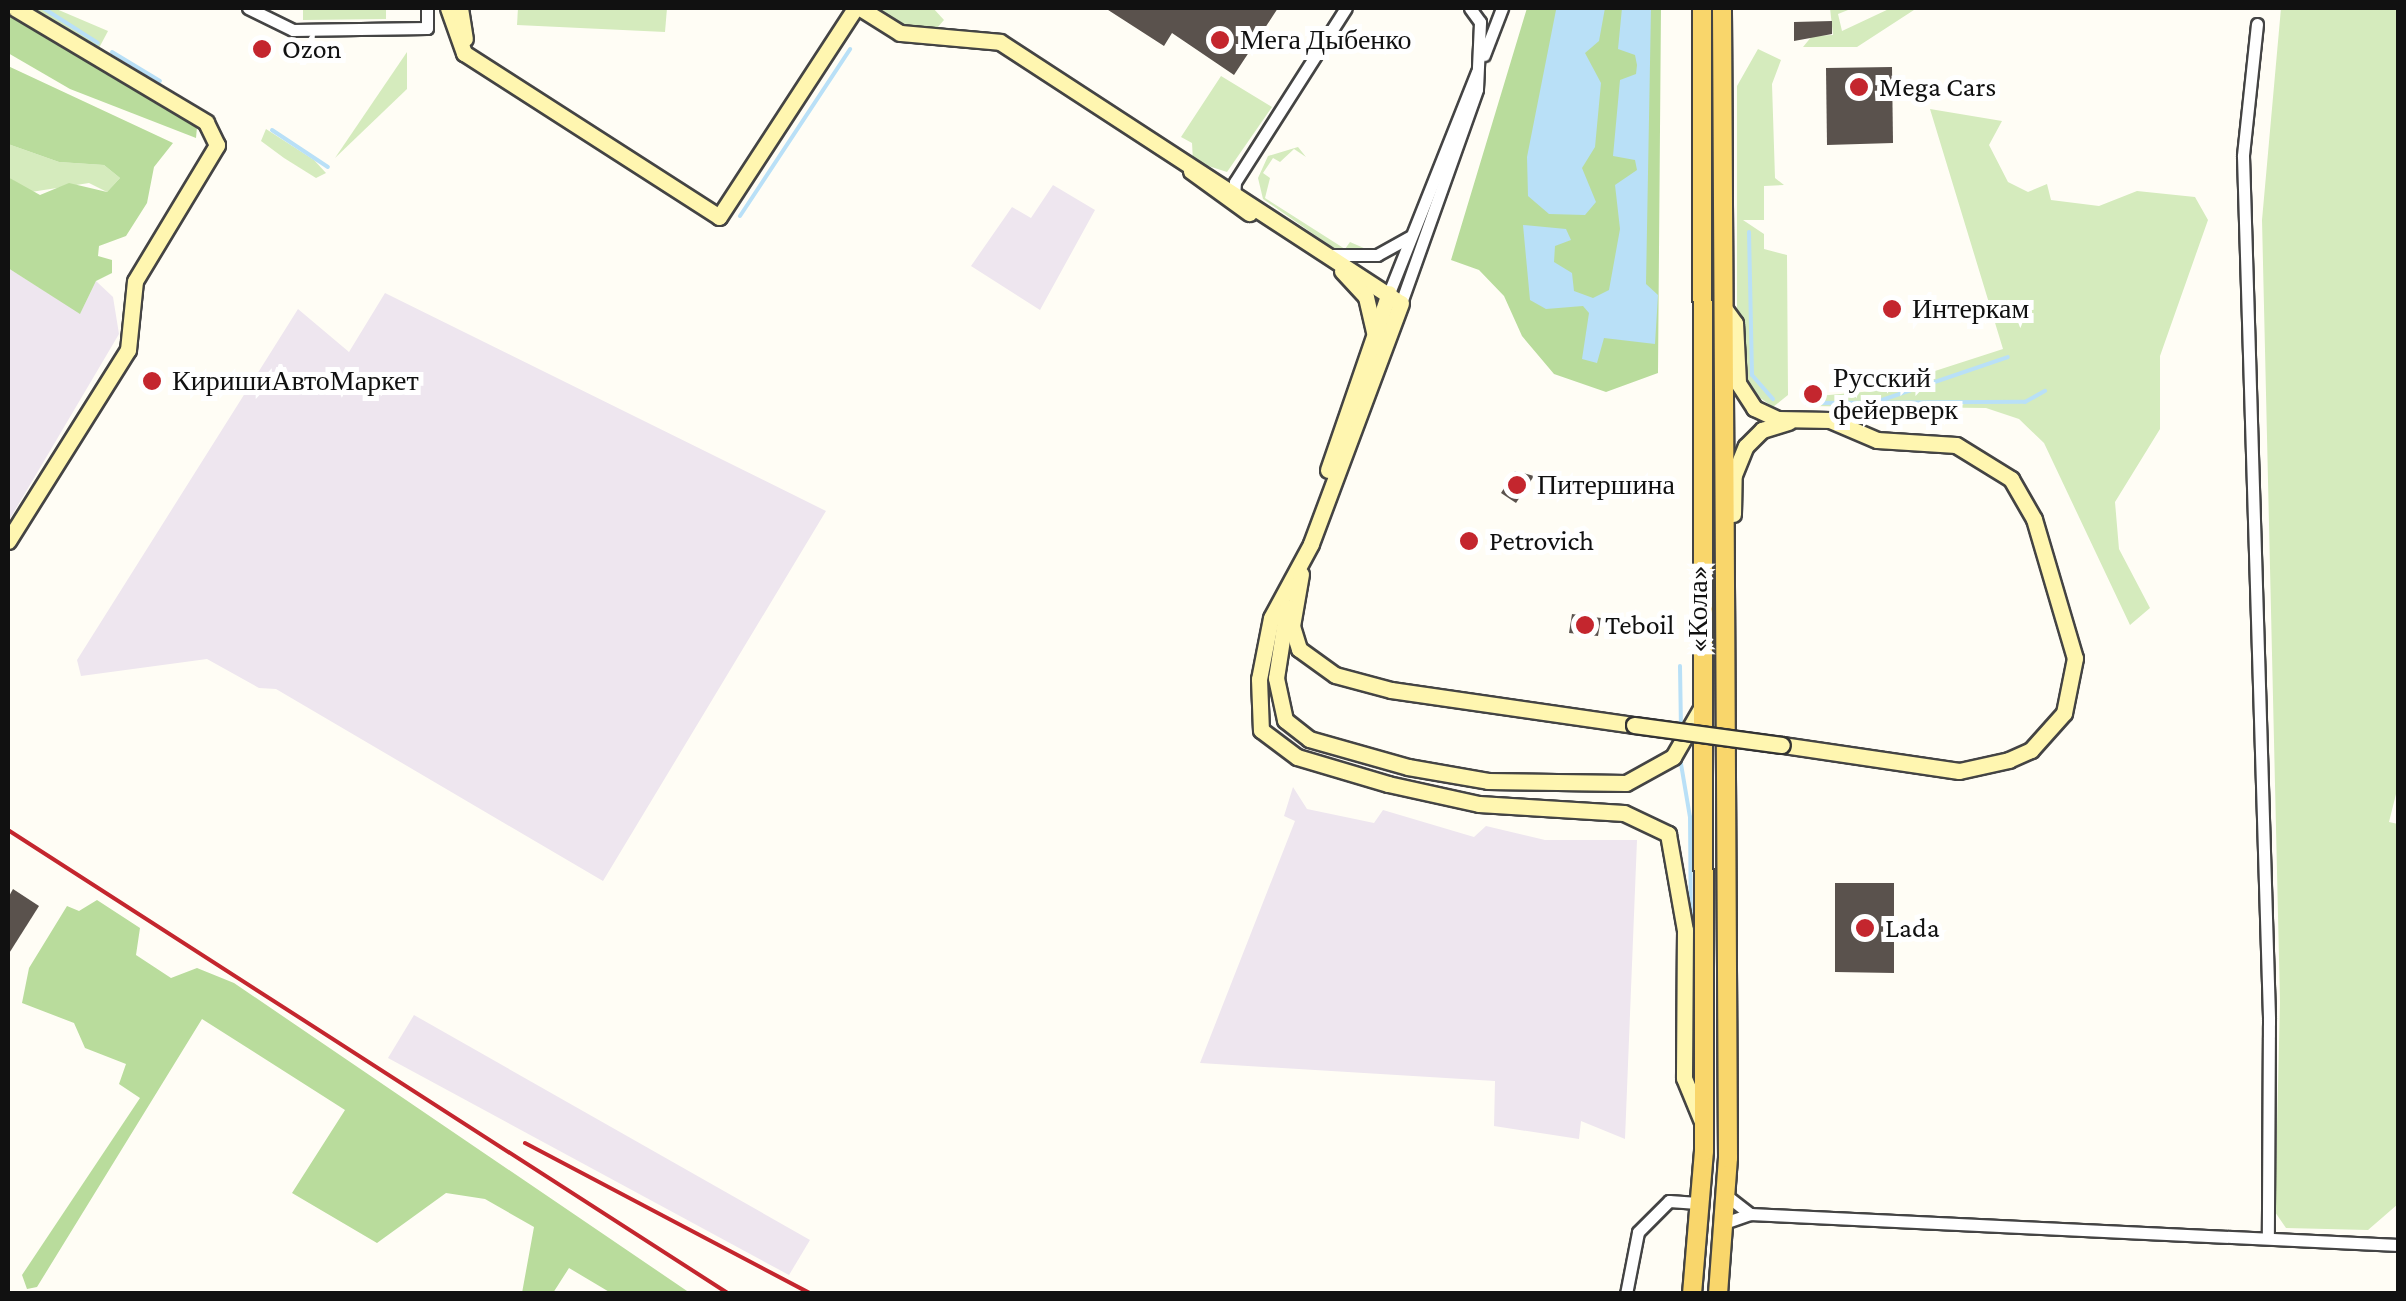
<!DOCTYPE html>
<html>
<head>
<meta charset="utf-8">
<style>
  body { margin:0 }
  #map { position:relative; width:2406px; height:1301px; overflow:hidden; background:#fffdf5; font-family:"Crimson Pro",serif }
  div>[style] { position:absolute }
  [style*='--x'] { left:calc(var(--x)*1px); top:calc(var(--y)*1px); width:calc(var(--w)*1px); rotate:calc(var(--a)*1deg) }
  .industrial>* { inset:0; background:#eee6ef }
  .green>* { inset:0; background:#d5ebbd }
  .forest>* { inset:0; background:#b9dc9c }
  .water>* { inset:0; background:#b9e0f7 }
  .stream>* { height:4px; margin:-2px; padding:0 2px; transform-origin:2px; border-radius:2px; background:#b9e0f7 }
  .building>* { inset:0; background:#5a524d }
  .roads { filter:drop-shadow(2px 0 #444) drop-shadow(-2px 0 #444) drop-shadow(0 2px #444) drop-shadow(0 -2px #444) }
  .street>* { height:11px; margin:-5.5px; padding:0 5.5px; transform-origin:5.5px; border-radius:5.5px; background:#fff }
  .secondary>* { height:15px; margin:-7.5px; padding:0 7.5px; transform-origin:7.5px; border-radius:7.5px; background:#fff6b0 }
  .primary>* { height:18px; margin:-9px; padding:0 9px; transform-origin:9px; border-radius:9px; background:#f9d66b }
  .rail>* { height:4px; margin:-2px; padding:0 2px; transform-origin:2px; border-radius:2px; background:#c4262e }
  .bridges { filter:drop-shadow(2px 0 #333) drop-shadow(-2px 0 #333) drop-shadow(0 2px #333) drop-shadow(0 -2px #333) }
  .secondary-bridge>* { height:15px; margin:-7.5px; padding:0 7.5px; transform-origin:7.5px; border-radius:7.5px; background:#fff6b0 }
  .dots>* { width:28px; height:28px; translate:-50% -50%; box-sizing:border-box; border:5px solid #fff; border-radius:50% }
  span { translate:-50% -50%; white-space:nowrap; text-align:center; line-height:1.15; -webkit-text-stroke:10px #fff; paint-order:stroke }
  .poi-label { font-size:28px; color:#111 }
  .left { translate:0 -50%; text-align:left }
  .street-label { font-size:28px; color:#111 }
  .frame { position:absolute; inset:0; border:10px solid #111; pointer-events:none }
</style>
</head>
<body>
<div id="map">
  <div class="industrial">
    <i style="clip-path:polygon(1053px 185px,1095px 210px,1040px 310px,971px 266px,1012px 207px,1031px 218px)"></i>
    <i style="clip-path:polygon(8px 268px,80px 313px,96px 281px,113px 297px,119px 334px,8px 522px)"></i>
    <i style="clip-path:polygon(385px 293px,826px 511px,603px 881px,276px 689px,259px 688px,207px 659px,81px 676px,77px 660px,298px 309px,349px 352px)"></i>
    <i style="clip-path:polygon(1293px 787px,1307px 809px,1374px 823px,1383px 810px,1474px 837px,1486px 826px,1545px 840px,1637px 840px,1625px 1139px,1581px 1121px,1579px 1139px,1494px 1126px,1495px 1081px,1200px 1063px,1295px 821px,1284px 816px)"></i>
    <i style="clip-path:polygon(414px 1015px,810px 1240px,789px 1275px,388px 1058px)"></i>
  </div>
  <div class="green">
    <i style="clip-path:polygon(32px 8px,54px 8px,108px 31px,99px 48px)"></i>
    <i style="clip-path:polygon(303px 8px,386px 8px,386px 19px,303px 20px)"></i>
    <i style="clip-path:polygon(518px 8px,667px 8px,665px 32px,517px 25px)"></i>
    <i style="clip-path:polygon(870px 8px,933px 8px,944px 20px,937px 28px,908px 28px)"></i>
    <i style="clip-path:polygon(1830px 8px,1853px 8px,1838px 14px,1842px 31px,1891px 8px,1917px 8px,1857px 47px,1803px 47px,1812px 36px,1833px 35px)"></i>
    <i style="clip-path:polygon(2281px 8px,2398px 8px,2398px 786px,2389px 822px,2398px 824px,2398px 1204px,2368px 1230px,2286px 1228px,2275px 1212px,2280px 1002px,2262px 220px)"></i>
    <i style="clip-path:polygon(1758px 49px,1781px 60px,1772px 84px,1775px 178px,1784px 185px,1764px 186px,1764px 220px,1743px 220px,1764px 234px,1764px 249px,1787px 255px,1788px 395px,1773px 407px,1746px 388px,1737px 345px,1737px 86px)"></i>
    <i style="clip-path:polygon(407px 52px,407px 89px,335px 158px)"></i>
    <i style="clip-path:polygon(1221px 76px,1272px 107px,1227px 172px,1193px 161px,1192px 143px,1181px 137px)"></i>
    <i style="clip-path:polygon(1930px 109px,2002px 121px,1989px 145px,2008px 182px,2028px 192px,2047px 184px,2051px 200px,2099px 206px,2137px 191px,2195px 197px,2208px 220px,2160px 356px,2160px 429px,2115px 502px,2119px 549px,2150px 608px,2130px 625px,2044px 443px,2019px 419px,1986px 408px,1805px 406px,1807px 397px,1873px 391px,2003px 349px)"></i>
    <i style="clip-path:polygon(266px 129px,314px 160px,326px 173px,316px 178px,284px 158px,261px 141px)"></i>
    <i style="clip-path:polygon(8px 144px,59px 162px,104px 165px,120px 178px,107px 192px,89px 183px,31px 192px,8px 177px)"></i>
    <i style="clip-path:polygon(1298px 147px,1306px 157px,1294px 149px,1280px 162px,1273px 158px,1263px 173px,1270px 178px,1265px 198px,1345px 249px,1350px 242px,1373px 252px,1335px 249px,1263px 199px,1258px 178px,1268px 156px)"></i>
  </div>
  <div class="forest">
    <i style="clip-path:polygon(1527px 8px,1661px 8px,1658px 373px,1606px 392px,1554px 374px,1522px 336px,1504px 296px,1479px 270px,1451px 260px)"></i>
    <i style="clip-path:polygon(8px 12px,197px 127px,196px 138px,70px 89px,8px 53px)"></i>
    <i style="clip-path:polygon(8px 66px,173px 143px,154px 167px,147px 203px,126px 236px,99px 246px,98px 256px,112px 260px,112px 273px,96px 281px,80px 314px,8px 268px,8px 177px,40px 195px,69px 183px,107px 192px,120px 178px,104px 165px,59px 162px,8px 144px)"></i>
    <i style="clip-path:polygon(97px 900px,140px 928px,136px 955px,171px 978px,197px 968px,234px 983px,690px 1293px,611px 1293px,569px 1268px,553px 1293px,522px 1293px,534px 1227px,485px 1199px,446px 1193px,377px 1243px,292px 1193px,345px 1110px,202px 1019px,37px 1287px,27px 1289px,22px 1275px,140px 1098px,119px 1084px,126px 1064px,85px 1048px,74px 1023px,22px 1003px,29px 968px,67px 906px,79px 911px)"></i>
  </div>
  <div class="water">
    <i style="clip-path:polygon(1605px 8px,1599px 41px,1585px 53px,1601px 83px,1595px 147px,1582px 168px,1596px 202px,1585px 215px,1549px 214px,1528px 196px,1527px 157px,1556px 10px)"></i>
    <i style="clip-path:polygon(1622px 8px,1651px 8px,1646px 284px,1658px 295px,1655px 344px,1604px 338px,1597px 363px,1582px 359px,1589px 313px,1583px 306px,1546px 309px,1530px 300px,1523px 225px,1566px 229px,1571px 240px,1555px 246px,1554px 262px,1572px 273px,1574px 291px,1593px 298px,1609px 290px,1620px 229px,1615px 185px,1637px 170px,1635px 160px,1613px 156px,1620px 80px,1636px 74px,1637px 65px,1635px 55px,1618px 49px)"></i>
  </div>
  <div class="stream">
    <i style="--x:43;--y:8;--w:65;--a:32.5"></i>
    <i style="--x:112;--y:52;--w:56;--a:31.1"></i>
    <i style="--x:272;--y:130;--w:67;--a:33.5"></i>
    <i style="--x:740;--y:216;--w:200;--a:-56.6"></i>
    <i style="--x:1749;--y:232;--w:143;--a:88.8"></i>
    <i style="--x:1752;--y:375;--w:32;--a:49"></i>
    <i style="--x:1879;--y:401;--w:136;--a:-18.8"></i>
    <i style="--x:1809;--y:403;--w:216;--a:-0.3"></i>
    <i style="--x:2025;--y:402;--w:23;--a:-29"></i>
    <i style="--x:1680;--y:666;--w:62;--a:89.1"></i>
    <i style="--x:1680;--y:758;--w:60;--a:80.4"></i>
    <i style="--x:1690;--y:817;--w:105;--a:89.5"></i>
  </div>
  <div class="building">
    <i style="clip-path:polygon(1105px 8px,1278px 8px,1234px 75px,1172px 33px,1164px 46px)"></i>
    <i style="clip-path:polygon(1832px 21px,1832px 34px,1794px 41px,1794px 22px)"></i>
    <i style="clip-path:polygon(1892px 67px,1893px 143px,1827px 145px,1826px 68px)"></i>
    <i style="clip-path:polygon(1515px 471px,1534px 476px,1516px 503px,1501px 493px)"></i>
    <i style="clip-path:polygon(1572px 614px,1601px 618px,1598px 636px,1569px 633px)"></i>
    <i style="clip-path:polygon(1835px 883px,1894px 883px,1894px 973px,1835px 972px)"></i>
    <i style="clip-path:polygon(13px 889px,39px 906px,8px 955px,8px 898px)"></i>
  </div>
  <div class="roads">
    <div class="street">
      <i style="--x:248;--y:8;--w:50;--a:26.1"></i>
      <i style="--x:293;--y:30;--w:134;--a:-0.9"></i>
      <i style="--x:427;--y:28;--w:20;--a:-90"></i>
      <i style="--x:2257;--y:24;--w:133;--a:96.1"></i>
      <i style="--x:2243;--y:156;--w:863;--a:88.27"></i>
      <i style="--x:2269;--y:1019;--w:219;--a:90.3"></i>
      <i style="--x:1484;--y:55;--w:50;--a:-69"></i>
      <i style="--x:1234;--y:200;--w:18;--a:-87"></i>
      <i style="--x:1235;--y:182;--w:206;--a:-57.5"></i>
      <i style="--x:1333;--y:255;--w:44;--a:0"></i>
      <i style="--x:1377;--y:255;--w:39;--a:-29"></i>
      <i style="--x:1389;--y:293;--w:238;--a:-68.3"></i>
      <i style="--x:1401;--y:303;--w:227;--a:-70.4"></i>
      <i style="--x:1477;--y:89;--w:67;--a:-87.4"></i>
      <i style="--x:1480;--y:22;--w:17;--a:-126"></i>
      <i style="--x:1750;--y:1214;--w:649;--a:2.74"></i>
      <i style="--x:1724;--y:1223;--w:28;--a:-19"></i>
      <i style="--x:1750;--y:1214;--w:31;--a:-142"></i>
      <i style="--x:1626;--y:1294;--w:63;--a:-79"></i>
      <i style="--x:1638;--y:1232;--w:44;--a:-45"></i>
      <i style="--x:1669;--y:1201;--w:32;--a:4"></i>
    </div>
    <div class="secondary">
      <i style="--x:448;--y:8;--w:48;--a:70.4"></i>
      <i style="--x:464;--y:53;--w:303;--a:32.7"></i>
      <i style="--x:719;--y:217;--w:249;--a:-56.9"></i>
      <i style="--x:460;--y:8;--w:31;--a:81"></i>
      <i style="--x:860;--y:8;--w:47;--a:32"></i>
      <i style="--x:900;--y:33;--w:100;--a:5.1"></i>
      <i style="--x:1000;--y:42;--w:478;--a:33.1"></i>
      <i style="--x:1401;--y:303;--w:257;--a:110.5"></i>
      <i style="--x:1311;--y:544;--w:84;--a:118.4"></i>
      <i style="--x:1271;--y:618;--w:62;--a:101.1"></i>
      <i style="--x:1259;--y:679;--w:51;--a:87.8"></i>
      <i style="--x:1261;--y:730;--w:45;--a:36.9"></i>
      <i style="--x:1297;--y:757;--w:95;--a:16.5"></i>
      <i style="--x:1388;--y:784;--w:93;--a:12.4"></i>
      <i style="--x:1479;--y:804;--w:145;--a:3.6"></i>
      <i style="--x:1624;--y:813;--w:49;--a:25.5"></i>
      <i style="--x:1668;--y:834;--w:97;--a:80"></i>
      <i style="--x:1685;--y:930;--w:148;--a:90.4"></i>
      <i style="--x:1684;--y:1078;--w:50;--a:67.6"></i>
      <i style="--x:1191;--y:171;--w:72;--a:35.9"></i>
      <i style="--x:1342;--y:271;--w:35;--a:47"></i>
      <i style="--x:1366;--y:297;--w:36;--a:77"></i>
      <i style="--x:1724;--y:308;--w:19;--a:54"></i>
      <i style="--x:1735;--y:323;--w:60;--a:87.1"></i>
      <i style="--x:1738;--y:383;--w:30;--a:57"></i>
      <i style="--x:1754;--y:408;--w:26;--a:25"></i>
      <i style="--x:1778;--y:419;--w:52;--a:1.1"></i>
      <i style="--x:1830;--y:420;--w:51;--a:23.1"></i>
      <i style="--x:1877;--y:440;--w:79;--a:3.6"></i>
      <i style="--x:1956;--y:445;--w:65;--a:31.7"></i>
      <i style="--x:2011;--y:479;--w:46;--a:60.1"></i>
      <i style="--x:2034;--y:519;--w:145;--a:73.6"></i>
      <i style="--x:2075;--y:658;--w:56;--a:101.3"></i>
      <i style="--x:2064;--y:713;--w:50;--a:131.7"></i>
      <i style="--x:2031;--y:750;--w:24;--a:156"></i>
      <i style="--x:2009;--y:760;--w:51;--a:167.6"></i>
      <i style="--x:1959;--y:771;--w:179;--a:-171.6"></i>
      <i style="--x:1328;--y:470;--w:187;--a:-71"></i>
      <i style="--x:1733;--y:514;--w:39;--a:-89"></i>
      <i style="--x:1734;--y:475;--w:31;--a:-68"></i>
      <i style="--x:1746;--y:446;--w:23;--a:-45"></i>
      <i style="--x:1762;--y:430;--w:28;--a:-17"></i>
      <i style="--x:8;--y:541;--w:226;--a:-57.9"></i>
      <i style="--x:128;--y:350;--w:69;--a:-84.2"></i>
      <i style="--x:135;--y:281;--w:159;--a:-58.9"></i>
      <i style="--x:217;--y:145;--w:25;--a:-116"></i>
      <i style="--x:206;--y:122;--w:222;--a:-149.2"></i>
      <i style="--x:1301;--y:574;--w:53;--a:99.8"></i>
      <i style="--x:1292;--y:626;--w:24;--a:73"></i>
      <i style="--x:1299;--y:649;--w:44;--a:35.8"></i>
      <i style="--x:1335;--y:675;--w:58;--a:15"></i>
      <i style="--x:1391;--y:690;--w:246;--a:8.2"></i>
      <i style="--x:1287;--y:607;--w:72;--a:98.8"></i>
      <i style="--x:1276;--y:678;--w:43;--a:77.9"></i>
      <i style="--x:1285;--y:720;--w:31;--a:38"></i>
      <i style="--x:1309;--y:739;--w:103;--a:15.8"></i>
      <i style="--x:1408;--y:767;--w:81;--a:9.9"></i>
      <i style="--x:1488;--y:781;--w:138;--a:0.8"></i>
      <i style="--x:1626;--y:783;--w:54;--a:-29"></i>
      <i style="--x:1673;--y:757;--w:60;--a:-60"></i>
    </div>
    <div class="primary">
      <i style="--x:1692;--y:1294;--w:144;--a:-85.2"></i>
      <i style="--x:1704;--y:1151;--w:1143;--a:-90.1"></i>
      <i style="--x:1718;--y:1294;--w:136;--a:-85.8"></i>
      <i style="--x:1728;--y:1158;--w:1150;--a:-90.3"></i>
    </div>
  </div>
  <div class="rail">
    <i style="--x:8;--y:830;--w:857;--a:32.76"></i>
    <i style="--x:525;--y:1143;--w:323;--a:27.8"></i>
  </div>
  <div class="bridges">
    <div class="secondary-bridge">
      <i style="--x:1634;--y:725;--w:149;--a:7.7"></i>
    </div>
  </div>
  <div class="dots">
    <i style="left:1220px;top:40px;background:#c4262e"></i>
    <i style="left:262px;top:49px;background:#c4262e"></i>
    <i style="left:1859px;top:87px;background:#c4262e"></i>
    <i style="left:1892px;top:309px;background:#c4262e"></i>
    <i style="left:152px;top:381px;background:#c4262e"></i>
    <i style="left:1813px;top:394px;background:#c4262e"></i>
    <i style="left:1517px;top:485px;background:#c4262e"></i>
    <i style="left:1469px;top:541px;background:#c4262e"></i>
    <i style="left:1585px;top:625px;background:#c4262e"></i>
    <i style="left:1865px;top:928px;background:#c4262e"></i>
  </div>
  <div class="poi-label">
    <span class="left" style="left:1240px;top:40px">Мега Дыбенко</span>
    <span class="left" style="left:282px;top:49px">Ozon</span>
    <span class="left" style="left:1879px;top:87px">Mega Cars</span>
    <span class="left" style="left:1912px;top:309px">Интеркам</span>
    <span class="left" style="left:1833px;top:394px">Русский<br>фейерверк</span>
    <span class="left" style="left:172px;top:381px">КиришиАвтоМаркет</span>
    <span class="left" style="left:1537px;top:485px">Питершина</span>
    <span class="left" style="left:1489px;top:541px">Petrovich</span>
    <span class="left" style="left:1605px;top:625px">Teboil</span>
    <span class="left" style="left:1885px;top:928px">Lada</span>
  </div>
  <div class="street-label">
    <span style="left:1698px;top:609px;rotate:-90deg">«Кола»</span>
  </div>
  <div class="frame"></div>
</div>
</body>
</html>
